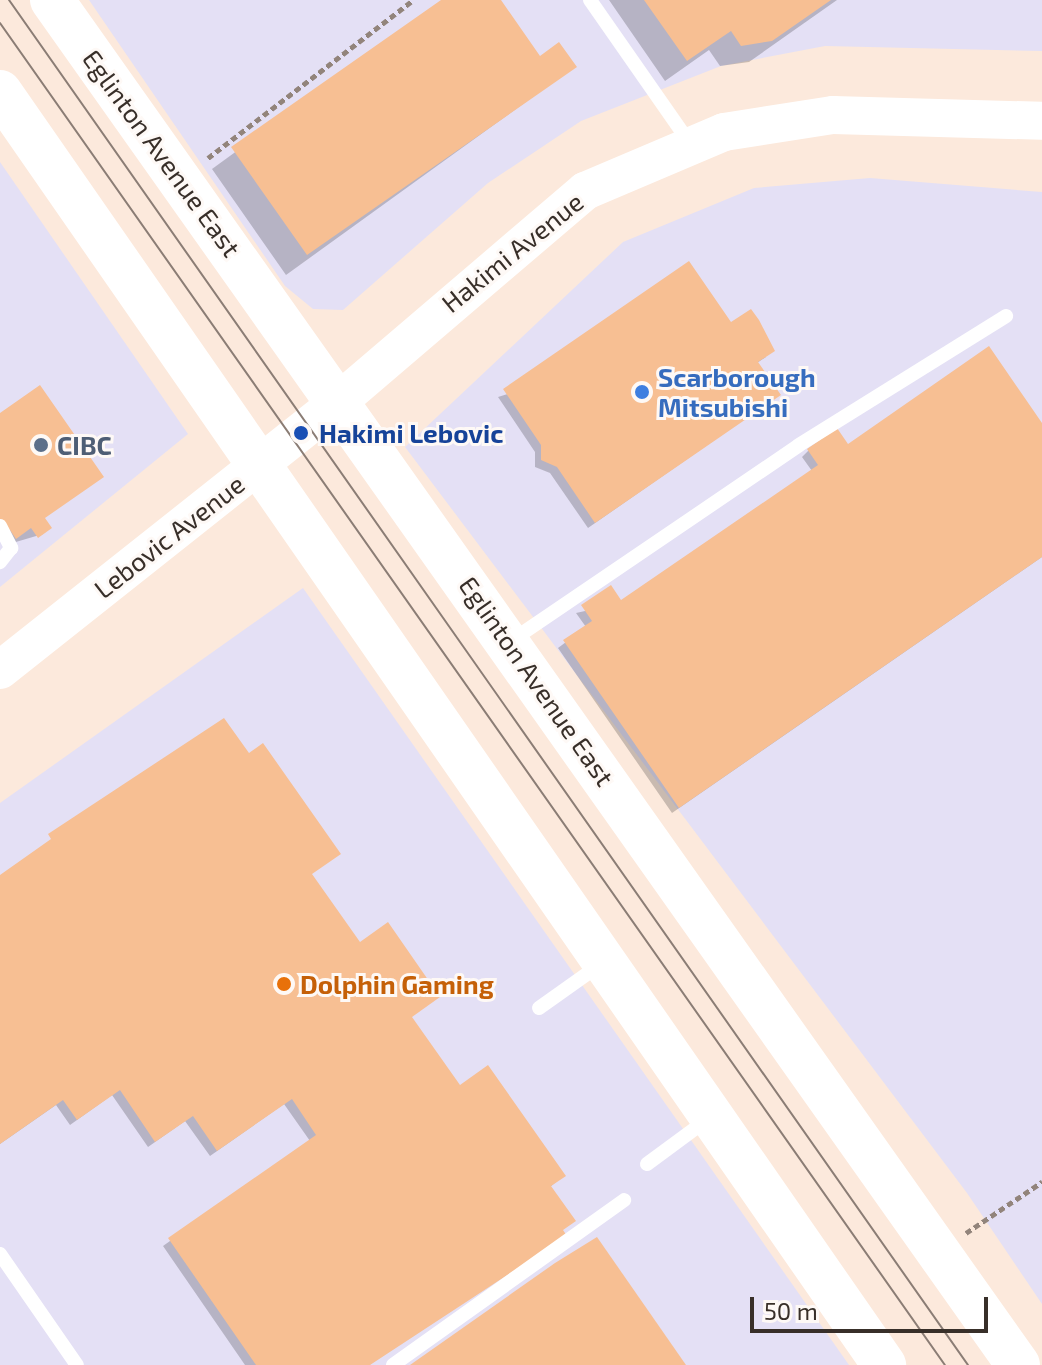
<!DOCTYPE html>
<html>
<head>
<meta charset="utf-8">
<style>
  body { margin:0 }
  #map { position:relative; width:1042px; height:1365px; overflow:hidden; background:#fce9dc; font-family:"Exo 2",sans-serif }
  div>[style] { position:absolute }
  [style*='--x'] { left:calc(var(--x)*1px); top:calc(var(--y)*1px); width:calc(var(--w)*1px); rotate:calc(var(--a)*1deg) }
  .commercial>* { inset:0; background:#e4e0f5 }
  .shadow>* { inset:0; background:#0003 }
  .building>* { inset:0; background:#f7bf93 }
  .path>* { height:5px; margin-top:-2.5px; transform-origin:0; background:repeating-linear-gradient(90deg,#92847b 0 6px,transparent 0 10px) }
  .lane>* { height:14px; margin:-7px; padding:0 7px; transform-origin:7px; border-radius:7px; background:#fff }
  .secondary>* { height:38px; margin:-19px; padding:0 19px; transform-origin:19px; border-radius:19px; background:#fff }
  .primary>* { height:44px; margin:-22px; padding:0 22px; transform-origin:22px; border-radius:22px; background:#fff }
  .tram>* { height:2px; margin:-1px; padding:0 1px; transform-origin:1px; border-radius:1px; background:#8b7d75 }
  .dots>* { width:22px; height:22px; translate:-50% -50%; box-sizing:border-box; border:4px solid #fef9f6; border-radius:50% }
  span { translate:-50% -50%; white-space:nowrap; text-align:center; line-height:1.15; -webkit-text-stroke:6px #fef9f6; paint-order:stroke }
  .street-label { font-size:26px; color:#382f29 }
  .shop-label { font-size:26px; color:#366cbe; font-weight:700 }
  .left { translate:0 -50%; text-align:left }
  .transit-label { font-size:26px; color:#164399; font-weight:700 }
  .service-label { font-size:26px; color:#4e5e75; font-weight:700 }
  .food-label { font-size:26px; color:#c56008; font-weight:700 }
  .scale { position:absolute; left:750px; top:1297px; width:238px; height:36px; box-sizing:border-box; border:4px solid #382f29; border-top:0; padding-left:10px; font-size:24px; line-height:28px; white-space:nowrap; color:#382f29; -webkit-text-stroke:6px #fef9f6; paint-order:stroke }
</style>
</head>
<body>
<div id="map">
  <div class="commercial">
    <i style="clip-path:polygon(89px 0,1042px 0,1042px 51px,825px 46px,721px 66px,581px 121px,488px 183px,343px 310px,313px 309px,285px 286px)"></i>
    <i style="clip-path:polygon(0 162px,188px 434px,0 587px)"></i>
    <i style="clip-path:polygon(870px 178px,1042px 192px,1042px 1304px,967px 1193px,405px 447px,623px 242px,754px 188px)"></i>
    <i style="clip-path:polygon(303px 588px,849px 1365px,0 1365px,0 803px)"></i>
  </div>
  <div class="shadow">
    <i style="clip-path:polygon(445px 0,498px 0,539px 59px,574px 67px,286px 275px,212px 169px)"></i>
    <i style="clip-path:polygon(609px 0,837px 0,749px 62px,720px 66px,709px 50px,665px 81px)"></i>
    <i style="clip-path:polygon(730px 325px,766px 357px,757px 363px,779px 395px,588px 528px,550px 473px,535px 467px,535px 452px,498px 397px)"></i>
    <i style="clip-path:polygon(0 415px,43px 519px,43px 534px,9px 544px)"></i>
    <i style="clip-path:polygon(1042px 426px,1042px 557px,672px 813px,558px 648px,586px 627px,576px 613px,621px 603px,812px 471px,802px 457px,809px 450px)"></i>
    <i style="clip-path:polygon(223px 721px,310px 875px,459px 1088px,563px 1176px,550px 1187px,525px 1257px,369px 1365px,245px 1365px,163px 1246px,310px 1141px,284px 1104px,210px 1156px,185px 1121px,148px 1147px,112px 1095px,70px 1125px,56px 1105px,0 1144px,0 876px)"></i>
  </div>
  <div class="building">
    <i style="clip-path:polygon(441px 0,501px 0,540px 56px,559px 42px,577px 67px,307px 255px,231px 147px)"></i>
    <i style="clip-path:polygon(644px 0,831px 0,772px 41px,741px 46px,731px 31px,687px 61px)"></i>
    <i style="clip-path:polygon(689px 261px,731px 322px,751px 309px,759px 320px,775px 351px,758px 362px,781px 395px,595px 523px,557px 467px,541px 460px,541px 445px,503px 389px)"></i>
    <i style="clip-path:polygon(989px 346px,1042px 423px,1042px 557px,679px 808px,563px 640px,592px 621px,581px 605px,611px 585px,621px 600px,818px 465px,807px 449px,837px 428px,848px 444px)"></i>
    <i style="clip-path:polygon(40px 385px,104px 477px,45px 518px,52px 528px,38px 538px,31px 528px,16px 539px,10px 530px,0 537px,0 413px)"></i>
    <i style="clip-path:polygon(224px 718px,249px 753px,263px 743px,341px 854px,312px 874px,360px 942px,388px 922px,440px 997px,412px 1017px,460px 1085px,488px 1065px,566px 1176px,551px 1186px,576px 1221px,563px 1230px,567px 1236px,370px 1365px,256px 1365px,168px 1238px,316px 1135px,292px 1099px,217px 1151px,193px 1116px,155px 1142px,120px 1090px,77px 1120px,63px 1100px,0 1144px,0 875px,51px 839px,48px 834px)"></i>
    <i style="clip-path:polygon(597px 1237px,686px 1365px,410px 1365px,555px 1263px)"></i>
  </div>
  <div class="path">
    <i style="--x:208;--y:158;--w:259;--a:-37.6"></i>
    <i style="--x:966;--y:1233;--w:92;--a:-33.9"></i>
  </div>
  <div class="lane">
    <i style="--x:590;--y:0;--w:177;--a:55.1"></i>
    <i style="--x:0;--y:526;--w:25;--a:63"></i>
    <i style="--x:11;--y:548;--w:18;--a:128"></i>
    <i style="--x:511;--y:641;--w:348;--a:-34.2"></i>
    <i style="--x:799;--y:445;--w:244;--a:-31.9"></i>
    <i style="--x:539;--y:1008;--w:76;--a:-35.4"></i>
    <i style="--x:647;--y:1164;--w:76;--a:-36.4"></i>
    <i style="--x:0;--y:1254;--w:135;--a:55.3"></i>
    <i style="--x:393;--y:1365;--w:284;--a:-35.5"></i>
  </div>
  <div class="secondary">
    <i style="--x:0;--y:670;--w:431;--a:-38.4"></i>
    <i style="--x:338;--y:402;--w:325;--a:-40.5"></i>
    <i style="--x:585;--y:191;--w:151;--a:-23"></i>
    <i style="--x:724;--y:132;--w:110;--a:-8.9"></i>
    <i style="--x:833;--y:115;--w:209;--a:1.6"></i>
  </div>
  <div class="primary">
    <i style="--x:52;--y:0;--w:1672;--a:54.71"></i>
    <i style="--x:0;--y:92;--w:1550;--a:55.22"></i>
  </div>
  <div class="tram">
    <i style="--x:9;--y:0;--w:1668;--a:54.91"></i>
    <i style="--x:0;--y:23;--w:1641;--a:54.85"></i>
  </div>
  <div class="dots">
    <i style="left:642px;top:392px;background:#3f7fe0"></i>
    <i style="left:301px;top:433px;background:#1a4fb4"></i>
    <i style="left:41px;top:445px;background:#5c6f8a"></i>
    <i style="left:284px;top:984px;background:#e8710a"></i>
  </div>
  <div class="street-label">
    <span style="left:162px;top:153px;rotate:54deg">Eglinton Avenue East</span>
    <span style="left:512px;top:252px;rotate:-39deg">Hakimi Avenue</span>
    <span style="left:169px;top:536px;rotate:-38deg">Lebovic Avenue</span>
    <span style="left:537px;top:681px;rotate:55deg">Eglinton Avenue East</span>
  </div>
  <div class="shop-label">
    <span class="left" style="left:658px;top:392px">Scarborough<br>Mitsubishi</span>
  </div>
  <div class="transit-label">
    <span class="left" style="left:319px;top:433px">Hakimi Lebovic</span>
  </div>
  <div class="service-label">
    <span class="left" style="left:57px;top:445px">CIBC</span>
  </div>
  <div class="food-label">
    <span class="left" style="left:300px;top:984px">Dolphin Gaming</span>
  </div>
  <div class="scale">50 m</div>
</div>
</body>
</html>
